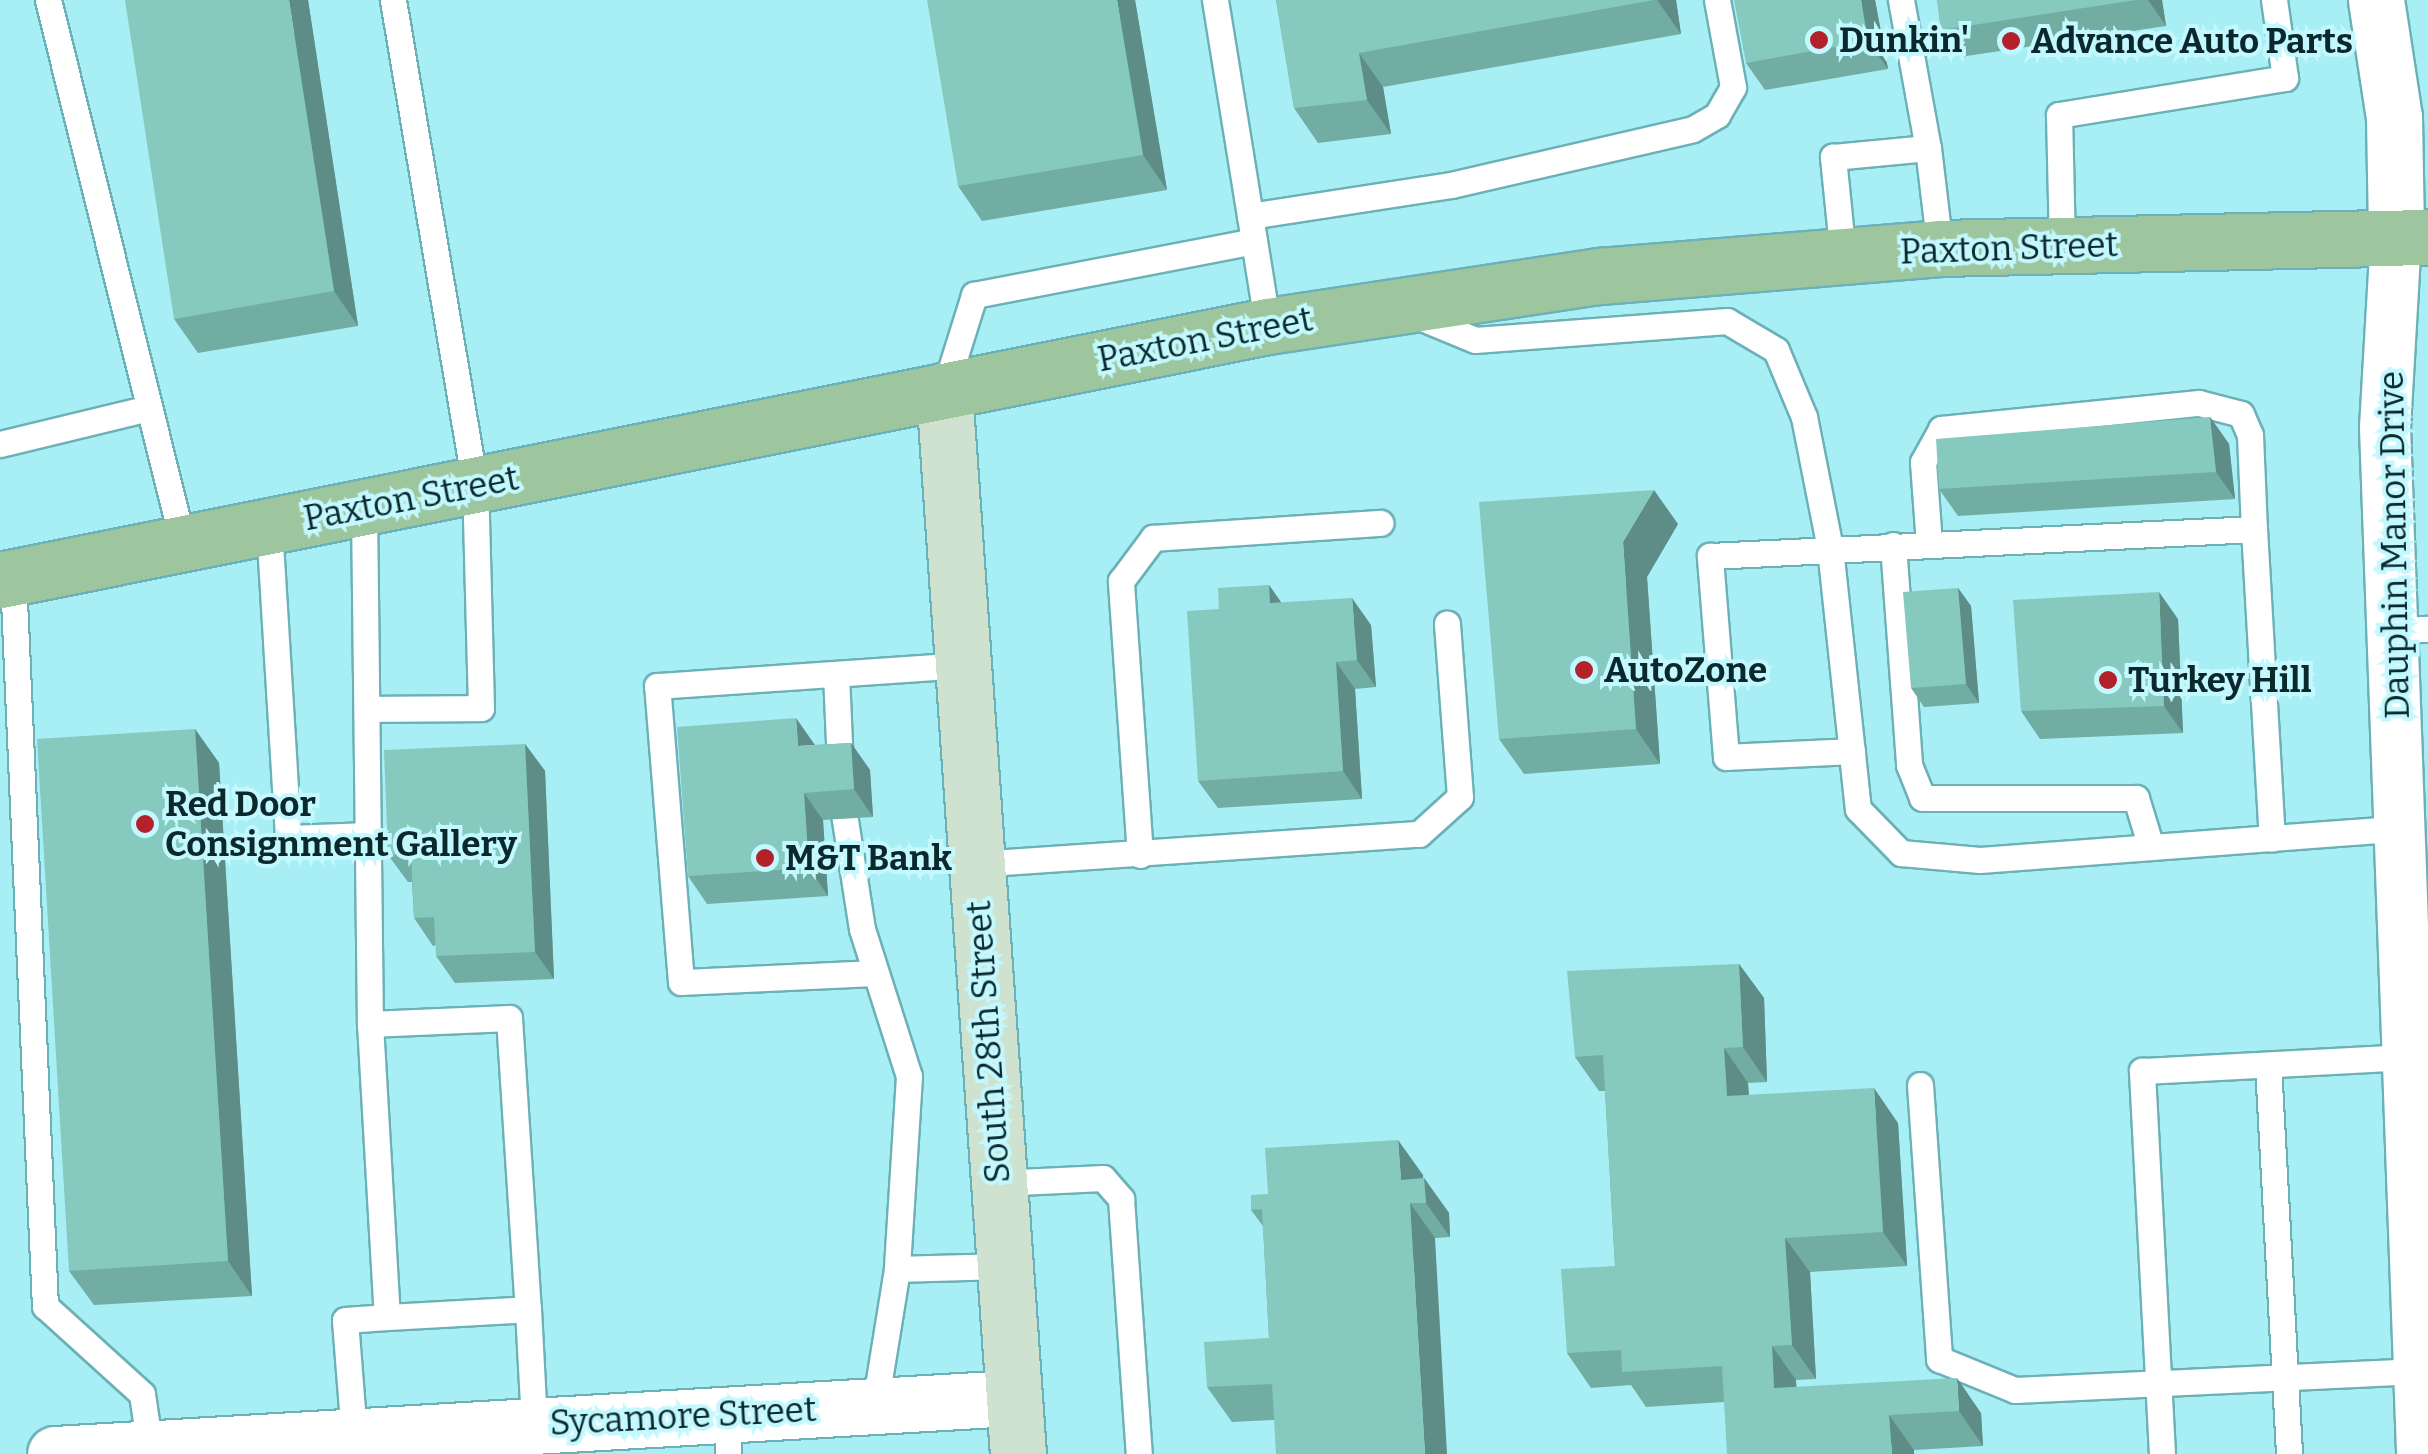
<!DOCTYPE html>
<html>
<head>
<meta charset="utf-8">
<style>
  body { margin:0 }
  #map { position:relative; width:2428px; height:1454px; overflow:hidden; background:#a8eef5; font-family:Bitter,serif }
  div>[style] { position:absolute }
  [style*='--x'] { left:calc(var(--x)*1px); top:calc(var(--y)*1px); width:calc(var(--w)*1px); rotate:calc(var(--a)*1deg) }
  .roads { filter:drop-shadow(2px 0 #6cb0b8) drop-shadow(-2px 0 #6cb0b8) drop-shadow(0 2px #6cb0b8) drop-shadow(0 -2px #6cb0b8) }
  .service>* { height:25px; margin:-12.5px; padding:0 12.5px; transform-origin:12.5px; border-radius:12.5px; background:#fff }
  .minor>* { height:50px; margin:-25px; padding:0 25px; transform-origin:25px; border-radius:25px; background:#fff }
  .tertiary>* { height:55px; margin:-27.5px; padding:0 27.5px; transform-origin:27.5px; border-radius:27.5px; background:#fff }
  .secondary>* { height:55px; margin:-27.5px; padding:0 27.5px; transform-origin:27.5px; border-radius:27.5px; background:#cee2cf }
  .primary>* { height:55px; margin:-27.5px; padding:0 27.5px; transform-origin:27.5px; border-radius:27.5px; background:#9ec69e }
  .wall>* { inset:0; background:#72ada4 }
  .shaded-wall>* { inset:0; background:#5d8d86 }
  .building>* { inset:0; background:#85c9bf }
  .dots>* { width:28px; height:28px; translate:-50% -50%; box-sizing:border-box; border:5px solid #c2f8fe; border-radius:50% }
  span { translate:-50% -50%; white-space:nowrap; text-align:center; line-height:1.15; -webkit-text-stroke:8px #c2f8fe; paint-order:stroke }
  .poi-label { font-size:35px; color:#0b292c; font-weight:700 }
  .left { translate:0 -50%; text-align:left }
  .street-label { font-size:35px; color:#0b292c }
</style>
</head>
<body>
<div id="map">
  <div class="roads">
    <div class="service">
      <i style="--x:48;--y:0;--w:560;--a:76.04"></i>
      <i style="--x:1215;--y:0;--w:330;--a:80.8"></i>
      <i style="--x:1901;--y:0;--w:150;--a:79.7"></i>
      <i style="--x:1250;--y:216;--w:203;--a:-8.8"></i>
      <i style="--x:1451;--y:185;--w:248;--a:-13"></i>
      <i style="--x:1693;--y:129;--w:28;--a:-30"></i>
      <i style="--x:1717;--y:115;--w:32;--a:-60"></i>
      <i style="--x:1733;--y:87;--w:88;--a:-100.4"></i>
      <i style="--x:2062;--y:246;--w:131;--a:-91.3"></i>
      <i style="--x:2059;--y:115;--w:229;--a:-9.3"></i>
      <i style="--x:2285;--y:78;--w:79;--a:-98"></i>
      <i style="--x:1843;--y:256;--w:100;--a:-95.8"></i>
      <i style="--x:1833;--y:157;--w:95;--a:-5.4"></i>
      <i style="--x:1928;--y:148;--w:101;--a:83.2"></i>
      <i style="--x:1412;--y:314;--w:68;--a:22.4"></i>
      <i style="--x:1475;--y:340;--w:253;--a:-4.3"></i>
      <i style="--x:1727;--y:321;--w:57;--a:30.6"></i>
      <i style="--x:1776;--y:350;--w:73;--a:67.3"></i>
      <i style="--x:1804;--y:417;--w:134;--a:78.8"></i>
      <i style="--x:1830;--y:548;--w:262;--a:83.9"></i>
      <i style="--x:1858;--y:809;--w:62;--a:45.7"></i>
      <i style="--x:1901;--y:853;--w:79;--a:5.1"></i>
      <i style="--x:1980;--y:860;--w:424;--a:-4.3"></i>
      <i style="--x:944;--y:391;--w:101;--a:-72.6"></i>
      <i style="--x:974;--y:295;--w:285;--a:-10.9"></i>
      <i style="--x:0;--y:444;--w:153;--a:-13.6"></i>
      <i style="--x:364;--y:507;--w:517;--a:89.34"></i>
      <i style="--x:370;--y:1024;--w:293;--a:86.7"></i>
      <i style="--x:269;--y:526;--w:313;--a:86.5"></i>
      <i style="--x:288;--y:838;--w:82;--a:-2.1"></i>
      <i style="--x:1929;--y:544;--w:82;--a:-94.2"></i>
      <i style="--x:1923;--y:462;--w:38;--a:-61"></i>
      <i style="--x:1941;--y:429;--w:259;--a:-5.8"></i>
      <i style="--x:2199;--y:403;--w:43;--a:14.7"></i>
      <i style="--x:2241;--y:414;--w:23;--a:67"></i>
      <i style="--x:2250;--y:435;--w:94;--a:87.6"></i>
      <i style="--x:1893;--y:545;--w:221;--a:85.8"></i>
      <i style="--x:1909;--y:765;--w:35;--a:68"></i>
      <i style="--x:1922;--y:798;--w:214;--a:0"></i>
      <i style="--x:2136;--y:798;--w:51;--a:73"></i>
      <i style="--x:13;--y:577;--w:730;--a:87.49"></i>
      <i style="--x:45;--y:1306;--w:131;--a:42.2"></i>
      <i style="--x:142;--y:1394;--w:55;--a:81.6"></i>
      <i style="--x:2394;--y:630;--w:34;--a:-2"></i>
      <i style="--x:836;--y:674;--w:92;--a:87.5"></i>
      <i style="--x:370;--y:709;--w:111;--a:-0.5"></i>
      <i style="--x:481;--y:708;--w:223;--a:-91.5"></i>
      <i style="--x:475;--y:485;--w:492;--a:-99.6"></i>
      <i style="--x:1852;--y:751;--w:126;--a:177.3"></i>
      <i style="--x:1726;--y:757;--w:202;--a:-94.6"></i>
      <i style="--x:1710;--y:556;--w:545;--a:-2.84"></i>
      <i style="--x:2254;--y:529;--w:310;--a:86.7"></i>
      <i style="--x:844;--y:814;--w:116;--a:81.1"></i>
      <i style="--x:862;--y:929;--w:154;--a:72.3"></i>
      <i style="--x:909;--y:1076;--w:193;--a:93.6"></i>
      <i style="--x:897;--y:1269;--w:138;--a:99.2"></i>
      <i style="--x:1140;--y:855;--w:275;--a:-94"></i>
      <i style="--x:1121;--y:581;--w:54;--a:-53.3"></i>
      <i style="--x:1153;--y:538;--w:228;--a:-3.8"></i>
      <i style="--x:975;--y:864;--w:445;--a:-3.9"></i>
      <i style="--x:1419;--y:834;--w:55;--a:-42.1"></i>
      <i style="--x:1460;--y:797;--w:174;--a:-94.3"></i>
      <i style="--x:873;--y:973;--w:192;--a:177.3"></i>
      <i style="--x:681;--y:982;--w:297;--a:-94.6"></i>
      <i style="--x:657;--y:686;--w:306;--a:-3.9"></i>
      <i style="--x:370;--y:1024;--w:139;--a:-2.5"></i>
      <i style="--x:509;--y:1018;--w:292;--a:86.3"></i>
      <i style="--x:2268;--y:1065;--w:390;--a:86.9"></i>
      <i style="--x:1920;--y:1085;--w:275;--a:86"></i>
      <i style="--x:1939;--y:1359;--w:82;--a:22.2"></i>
      <i style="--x:2015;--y:1390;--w:404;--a:-2.7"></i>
      <i style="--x:997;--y:1183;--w:106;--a:-2.7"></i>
      <i style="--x:1103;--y:1178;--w:28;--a:49"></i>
      <i style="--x:1121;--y:1199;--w:256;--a:86"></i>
      <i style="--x:897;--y:1269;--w:105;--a:-1.6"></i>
      <i style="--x:728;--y:1413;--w:41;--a:90"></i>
      <i style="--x:354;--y:1435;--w:115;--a:-94.5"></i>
      <i style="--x:345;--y:1320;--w:42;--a:-4.1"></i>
      <i style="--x:387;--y:1317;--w:141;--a:-3.2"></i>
      <i style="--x:528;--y:1309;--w:115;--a:87"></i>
      <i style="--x:2162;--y:1454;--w:384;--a:-93"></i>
      <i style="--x:2142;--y:1071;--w:268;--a:-3"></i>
    </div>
    <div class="minor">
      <i style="--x:2396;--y:237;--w:191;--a:93.3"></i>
      <i style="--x:2385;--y:428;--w:1027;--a:87.93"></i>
    </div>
    <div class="tertiary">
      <i style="--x:2376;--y:0;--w:118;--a:81.3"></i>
      <i style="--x:2394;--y:117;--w:120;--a:89"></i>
      <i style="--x:55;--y:1454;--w:959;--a:-3.35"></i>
    </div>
    <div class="secondary">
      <i style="--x:944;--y:391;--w:1066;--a:86.02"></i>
    </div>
    <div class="primary">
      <i style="--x:0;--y:580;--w:1293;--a:-11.33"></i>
      <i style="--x:1268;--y:326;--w:336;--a:-8.6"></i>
      <i style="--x:1600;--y:276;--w:341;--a:-4.7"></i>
      <i style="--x:1940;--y:248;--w:488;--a:-1.3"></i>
    </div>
  </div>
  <div class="wall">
    <i style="clip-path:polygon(308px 0,358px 326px,198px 353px,174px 319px)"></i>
    <i style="clip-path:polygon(1135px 0,1167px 190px,982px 221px,958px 186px)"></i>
    <i style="clip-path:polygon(1276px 0,1676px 0,1681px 34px,1383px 87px,1391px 134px,1318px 143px,1294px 108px)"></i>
    <i style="clip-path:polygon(1875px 0,1888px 69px,1765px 90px,1746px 63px)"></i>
    <i style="clip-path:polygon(1937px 0,2162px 0,2166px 26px,1960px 57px,1941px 30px)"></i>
    <i style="clip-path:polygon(2210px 417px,2229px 444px,2235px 499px,1958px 516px,1939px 489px)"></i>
    <i style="clip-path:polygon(1678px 524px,1647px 577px,1660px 764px,1524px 774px,1499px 739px)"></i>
    <i style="clip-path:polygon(1269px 585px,1281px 603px,1371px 625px,1376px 687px,1355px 689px,1362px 799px,1218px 808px,1198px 781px,1219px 609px)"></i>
    <i style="clip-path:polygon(1958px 588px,1971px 606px,1979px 703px,1924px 707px,1911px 688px)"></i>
    <i style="clip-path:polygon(2178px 619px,2183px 733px,2040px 739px,2021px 711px)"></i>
    <i style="clip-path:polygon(195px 729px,219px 763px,252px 1296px,94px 1305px,69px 1271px)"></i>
    <i style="clip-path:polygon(851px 743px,870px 770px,873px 817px,823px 820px,828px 896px,707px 904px,688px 876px,815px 745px)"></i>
    <i style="clip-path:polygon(525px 744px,545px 771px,554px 979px,455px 983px,436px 956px,436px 945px,433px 946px,414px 918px,412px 882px,408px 882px,388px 855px)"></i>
    <i style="clip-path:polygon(1739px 964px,1764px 998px,1767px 1082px,1748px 1083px,1749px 1095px,1898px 1123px,1907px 1266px,1810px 1272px,1816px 1379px,1796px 1380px,1796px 1387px,1981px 1413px,1983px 1446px,1914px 1450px,1724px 1402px,1646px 1407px,1631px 1385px,1591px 1388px,1567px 1353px,1615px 1266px,1605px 1091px,1599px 1091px,1575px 1057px)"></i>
    <i style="clip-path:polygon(1423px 1175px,1423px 1178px,1424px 1178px,1449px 1213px,1450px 1237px,1435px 1238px,1274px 1420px,1232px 1422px,1207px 1387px,1269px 1338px,1263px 1226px,1251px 1210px,1268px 1194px)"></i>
  </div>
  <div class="shaded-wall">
    <i style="clip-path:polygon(289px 0,308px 0,358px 326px,334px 291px)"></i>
    <i style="clip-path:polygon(1117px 0,1135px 0,1167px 190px,1143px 155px)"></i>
    <i style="clip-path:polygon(1657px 0,1676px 0,1681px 34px)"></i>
    <i style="clip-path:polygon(1861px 0,1875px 0,1888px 69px,1868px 41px)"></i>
    <i style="clip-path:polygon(2148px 0,2162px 0,2166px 26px)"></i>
    <i style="clip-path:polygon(1359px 53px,1383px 87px,1391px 134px,1367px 100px)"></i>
    <i style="clip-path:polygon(2210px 417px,2229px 444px,2235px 499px,2216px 472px)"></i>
    <i style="clip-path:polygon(1654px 490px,1678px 524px,1647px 577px,1660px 764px,1636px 729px,1623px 542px)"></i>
    <i style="clip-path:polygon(1269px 585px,1288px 612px,1270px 603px)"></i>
    <i style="clip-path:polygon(1958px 588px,1971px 606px,1979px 703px,1966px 684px)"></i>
    <i style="clip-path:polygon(2159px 592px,2178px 619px,2183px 733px,2164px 706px)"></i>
    <i style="clip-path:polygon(1352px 598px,1371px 625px,1376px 687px,1357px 660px)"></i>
    <i style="clip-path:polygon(1336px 662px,1355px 689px,1362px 799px,1343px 771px)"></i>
    <i style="clip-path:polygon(796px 718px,815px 745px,798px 746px)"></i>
    <i style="clip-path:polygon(195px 729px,219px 763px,252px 1296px,228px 1261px)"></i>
    <i style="clip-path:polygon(851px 743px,870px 770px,873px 817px,854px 789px)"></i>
    <i style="clip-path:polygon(525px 744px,545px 771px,554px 979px,535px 952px)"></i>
    <i style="clip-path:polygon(804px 793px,823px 820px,828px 896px,809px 868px)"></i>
    <i style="clip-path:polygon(1739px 964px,1764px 998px,1767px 1082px,1743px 1047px)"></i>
    <i style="clip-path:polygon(1724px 1048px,1748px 1083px,1751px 1131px,1727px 1096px)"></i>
    <i style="clip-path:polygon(1874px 1088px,1898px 1123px,1907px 1266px,1883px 1232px)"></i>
    <i style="clip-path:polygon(1398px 1140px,1423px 1175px,1424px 1203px,1401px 1180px)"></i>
    <i style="clip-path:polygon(1424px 1178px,1449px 1213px,1450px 1237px,1426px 1203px)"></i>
    <i style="clip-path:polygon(1410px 1203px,1435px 1238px,1447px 1454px,1425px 1454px)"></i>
    <i style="clip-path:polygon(1785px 1238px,1810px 1272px,1816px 1379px,1792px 1345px)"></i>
    <i style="clip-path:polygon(1772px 1346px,1796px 1380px,1799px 1423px,1774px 1388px)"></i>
    <i style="clip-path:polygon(1957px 1378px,1981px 1413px,1983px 1446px,1959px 1411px)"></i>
    <i style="clip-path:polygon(1889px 1415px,1914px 1450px,1914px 1454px,1892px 1454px)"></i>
  </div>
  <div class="building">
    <i style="clip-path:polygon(125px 0,289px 0,334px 291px,174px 319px)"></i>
    <i style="clip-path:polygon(927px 0,1117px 0,1143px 155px,958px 186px)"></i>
    <i style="clip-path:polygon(1276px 0,1654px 0,1359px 53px,1367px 100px,1294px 108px)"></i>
    <i style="clip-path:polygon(1734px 0,1861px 0,1868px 41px,1746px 63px)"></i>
    <i style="clip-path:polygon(1937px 0,2136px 0,1941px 30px)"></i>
    <i style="clip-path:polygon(2210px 417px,2216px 472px,1939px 489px,1936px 439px)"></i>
    <i style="clip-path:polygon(1654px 490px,1623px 542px,1636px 729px,1499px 739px,1479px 502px)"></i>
    <i style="clip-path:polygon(1269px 585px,1270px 603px,1352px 598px,1357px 660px,1336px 662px,1343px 771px,1198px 781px,1187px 611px,1219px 609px,1218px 588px)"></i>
    <i style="clip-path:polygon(1958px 588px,1966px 684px,1911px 688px,1903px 592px)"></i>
    <i style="clip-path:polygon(2159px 592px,2164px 706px,2021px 711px,2013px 600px)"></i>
    <i style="clip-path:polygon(796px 718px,798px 746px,851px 743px,854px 789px,804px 793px,809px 868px,688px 876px,677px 727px)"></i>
    <i style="clip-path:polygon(195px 729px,228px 1261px,69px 1271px,37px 739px)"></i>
    <i style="clip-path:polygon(525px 744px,535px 952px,436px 956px,434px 917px,414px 918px,411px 854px,388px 855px,384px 750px)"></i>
    <i style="clip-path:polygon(1739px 964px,1743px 1047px,1724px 1048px,1727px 1096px,1874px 1088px,1883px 1232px,1785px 1238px,1792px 1345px,1772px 1346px,1774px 1388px,1957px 1378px,1959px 1411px,1889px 1415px,1892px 1454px,1727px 1454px,1722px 1366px,1622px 1372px,1621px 1350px,1567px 1353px,1561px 1269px,1615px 1266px,1603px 1055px,1575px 1057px,1567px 971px)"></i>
    <i style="clip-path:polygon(1398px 1140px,1401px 1180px,1424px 1178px,1426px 1203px,1410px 1203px,1425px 1454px,1276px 1454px,1272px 1384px,1207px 1387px,1204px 1342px,1269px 1338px,1262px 1209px,1251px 1210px,1251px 1195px,1268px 1194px,1265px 1148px)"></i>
  </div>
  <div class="dots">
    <i style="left:1819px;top:40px;background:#b3222a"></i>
    <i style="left:2011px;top:41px;background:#b3222a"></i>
    <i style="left:1584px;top:670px;background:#b3222a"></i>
    <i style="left:2108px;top:680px;background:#b3222a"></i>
    <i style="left:145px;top:824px;background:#b3222a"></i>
    <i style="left:765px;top:858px;background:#b3222a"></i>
  </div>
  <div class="poi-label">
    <span class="left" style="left:1839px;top:40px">Dunkin'</span>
    <span class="left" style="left:2031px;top:41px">Advance Auto Parts</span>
    <span class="left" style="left:1604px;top:670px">AutoZone</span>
    <span class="left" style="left:2128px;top:680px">Turkey Hill</span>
    <span class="left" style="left:165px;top:824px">Red Door<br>Consignment Gallery</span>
    <span class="left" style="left:785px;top:858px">M&amp;T Bank</span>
  </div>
  <div class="street-label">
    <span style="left:2009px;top:248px;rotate:-2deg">Paxton Street</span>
    <span style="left:1205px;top:339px;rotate:-11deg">Paxton Street</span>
    <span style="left:411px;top:498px;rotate:-11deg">Paxton Street</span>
    <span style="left:2394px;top:545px;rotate:-91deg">Dauphin Manor Drive</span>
    <span style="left:988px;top:1042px;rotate:-94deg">South 28th Street</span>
    <span style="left:683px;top:1416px;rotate:-3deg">Sycamore Street</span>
  </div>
</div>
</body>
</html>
